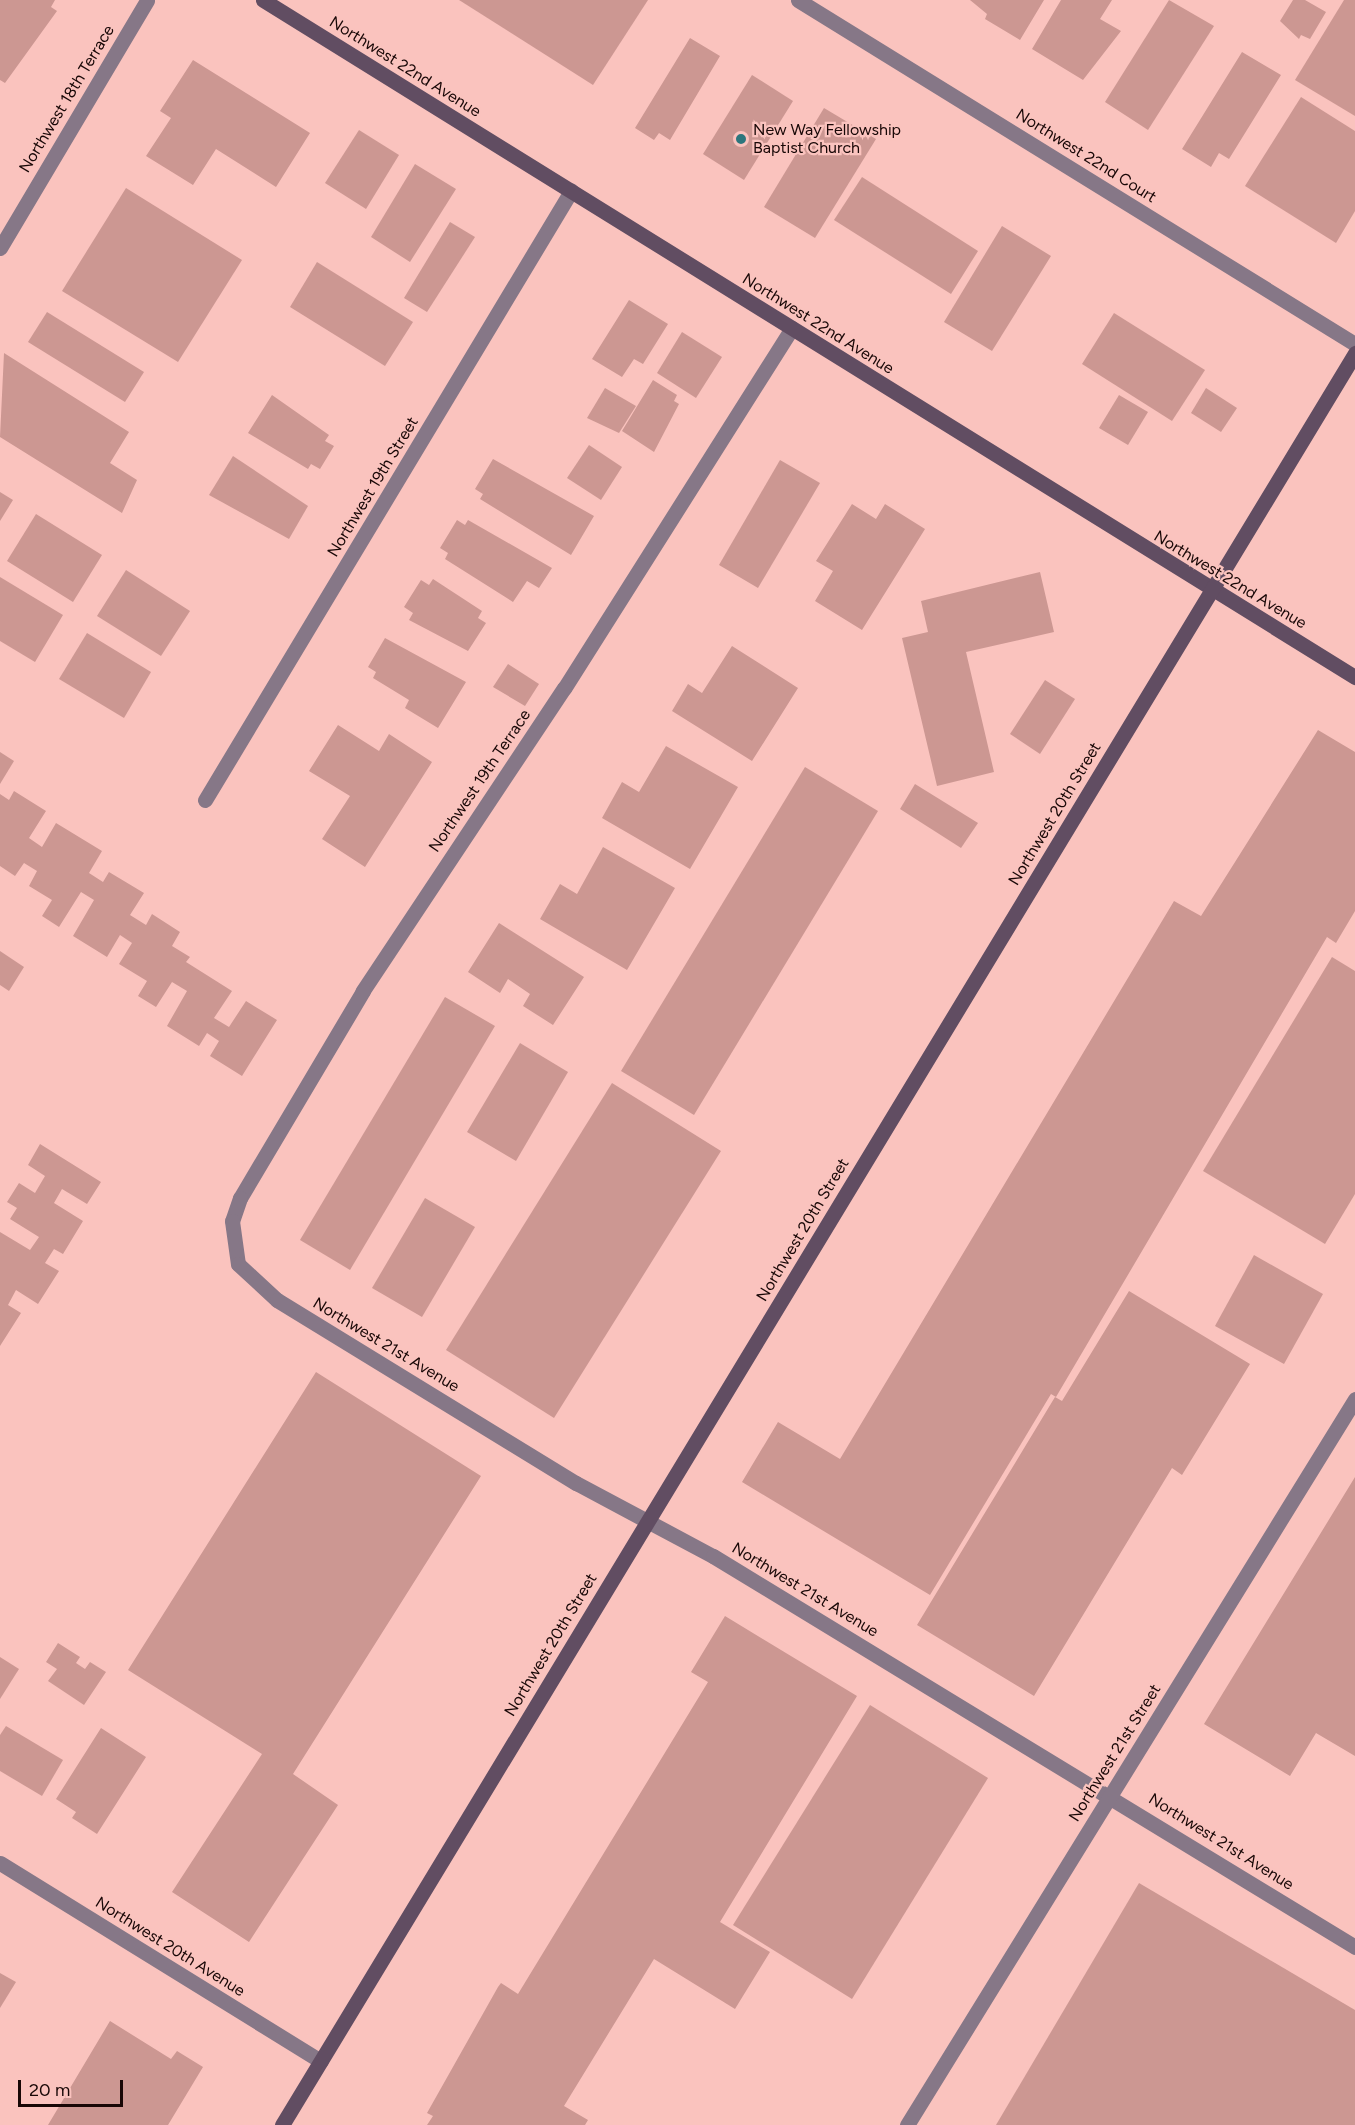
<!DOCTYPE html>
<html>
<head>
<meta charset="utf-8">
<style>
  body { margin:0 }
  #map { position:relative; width:1355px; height:2125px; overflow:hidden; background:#fac3be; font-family:Figtree,sans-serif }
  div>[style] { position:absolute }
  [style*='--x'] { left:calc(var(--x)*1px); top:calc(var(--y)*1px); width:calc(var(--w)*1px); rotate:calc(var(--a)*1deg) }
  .building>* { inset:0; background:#cc9792 }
  .street>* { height:15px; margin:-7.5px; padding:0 7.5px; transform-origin:7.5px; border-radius:7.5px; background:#867787 }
  .secondary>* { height:15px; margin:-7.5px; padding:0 7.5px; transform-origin:7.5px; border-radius:7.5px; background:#614d62 }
  .dots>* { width:16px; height:16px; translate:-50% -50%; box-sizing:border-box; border:3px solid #fac3be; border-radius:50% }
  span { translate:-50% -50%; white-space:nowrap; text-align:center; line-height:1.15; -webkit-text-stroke:4.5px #fac3be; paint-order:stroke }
  .street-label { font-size:16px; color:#180706 }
  .poi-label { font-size:16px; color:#180706 }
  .left { translate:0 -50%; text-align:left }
  .scale { position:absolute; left:18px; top:2080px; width:105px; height:27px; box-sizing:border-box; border:3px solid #180706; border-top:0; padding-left:8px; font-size:18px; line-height:21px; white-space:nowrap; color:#180706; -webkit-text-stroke:4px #fac3be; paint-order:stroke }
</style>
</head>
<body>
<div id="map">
  <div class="building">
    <i style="clip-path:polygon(0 0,55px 0,51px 7px,57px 11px,5px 83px,0 80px)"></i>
    <i style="clip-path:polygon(459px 0,648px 0,593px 85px)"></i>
    <i style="clip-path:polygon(970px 0,1044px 0,1020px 40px,985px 19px,987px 14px)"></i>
    <i style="clip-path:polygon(1061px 0,1112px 0,1100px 19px,1121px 31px,1083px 80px,1032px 49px)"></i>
    <i style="clip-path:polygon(1169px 0,1214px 26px,1148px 130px,1105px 102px)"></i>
    <i style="clip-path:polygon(1293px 0,1305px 0,1326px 12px,1310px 39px,1301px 35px,1299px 39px,1280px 21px)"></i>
    <i style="clip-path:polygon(1344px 0,1355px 0,1355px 116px,1295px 80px)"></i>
    <i style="clip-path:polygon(690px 38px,720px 56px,670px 140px,659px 133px,654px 140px,635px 128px)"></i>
    <i style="clip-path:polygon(1242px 52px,1281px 75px,1229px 159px,1219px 153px,1211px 167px,1182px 149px)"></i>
    <i style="clip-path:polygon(193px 60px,310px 133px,276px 187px,216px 149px,193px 185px,146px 156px,171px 118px,160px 111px)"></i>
    <i style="clip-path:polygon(752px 75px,793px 101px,744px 180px,703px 154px)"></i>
    <i style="clip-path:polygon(1301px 97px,1355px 131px,1355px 211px,1336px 243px,1245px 186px)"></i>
    <i style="clip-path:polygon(824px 108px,876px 139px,815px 238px,764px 207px)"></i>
    <i style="clip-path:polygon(359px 130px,399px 155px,366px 209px,325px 183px)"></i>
    <i style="clip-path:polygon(415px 164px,456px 189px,410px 262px,371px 237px)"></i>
    <i style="clip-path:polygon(862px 177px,978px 251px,951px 294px,834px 220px)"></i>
    <i style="clip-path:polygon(126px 188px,242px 260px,178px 362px,62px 291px)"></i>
    <i style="clip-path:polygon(450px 222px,475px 237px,427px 312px,404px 298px)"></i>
    <i style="clip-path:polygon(1002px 226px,1051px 256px,992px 351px,944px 322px)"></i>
    <i style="clip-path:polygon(317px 262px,413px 322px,385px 366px,290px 307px)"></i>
    <i style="clip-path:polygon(629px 300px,668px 324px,643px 364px,634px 359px,622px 377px,592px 359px)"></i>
    <i style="clip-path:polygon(47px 312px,144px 372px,125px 402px,28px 342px)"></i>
    <i style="clip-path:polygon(1114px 313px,1205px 370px,1172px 421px,1082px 364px)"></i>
    <i style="clip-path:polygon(682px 332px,722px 357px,696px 398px,657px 373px)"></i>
    <i style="clip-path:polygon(4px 353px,129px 432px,110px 463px,137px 480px,122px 513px,0 437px)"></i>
    <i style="clip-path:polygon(653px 380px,677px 395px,674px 401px,679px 404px,654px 452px,622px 431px)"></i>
    <i style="clip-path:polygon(605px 388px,636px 406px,619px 433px,587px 418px)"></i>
    <i style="clip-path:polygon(1206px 388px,1237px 408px,1221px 432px,1191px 413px)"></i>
    <i style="clip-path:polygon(272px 395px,329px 435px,325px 441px,334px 446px,320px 469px,311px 464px,308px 469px,248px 433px)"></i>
    <i style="clip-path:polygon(1119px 395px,1148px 412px,1128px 445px,1099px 428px)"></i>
    <i style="clip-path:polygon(589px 445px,622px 467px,601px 500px,567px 478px)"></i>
    <i style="clip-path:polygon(233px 456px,308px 506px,289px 539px,209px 495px)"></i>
    <i style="clip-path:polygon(493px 459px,594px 516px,571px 555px,480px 499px,483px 494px,475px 489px)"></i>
    <i style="clip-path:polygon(780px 460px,820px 483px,758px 588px,719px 565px)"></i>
    <i style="clip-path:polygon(0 492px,13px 500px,0 521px)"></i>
    <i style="clip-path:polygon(852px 504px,876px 519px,885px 504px,925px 529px,862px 630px,815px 601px,833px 571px,816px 561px)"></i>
    <i style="clip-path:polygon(36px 514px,102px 555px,73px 602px,7px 561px)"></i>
    <i style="clip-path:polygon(457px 520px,465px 525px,468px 520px,552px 568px,539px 588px,527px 581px,513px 602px,445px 559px,448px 553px,440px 548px)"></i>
    <i style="clip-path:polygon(126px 570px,190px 611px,161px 656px,97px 616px)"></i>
    <i style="clip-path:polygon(1040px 572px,1054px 632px,966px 652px,994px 772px,937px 786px,902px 638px,928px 632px,921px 601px)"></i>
    <i style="clip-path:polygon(0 577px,63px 615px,35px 662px,0 641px)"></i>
    <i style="clip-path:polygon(433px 579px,482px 611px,478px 618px,486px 623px,468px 651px,409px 620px,413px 613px,404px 607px,421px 580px,429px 585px)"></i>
    <i style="clip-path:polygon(87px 633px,151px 672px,124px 718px,59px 679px)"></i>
    <i style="clip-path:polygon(385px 638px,466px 682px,438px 728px,405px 708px,409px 700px,373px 678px,376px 672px,368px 667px)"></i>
    <i style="clip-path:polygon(732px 646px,798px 688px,752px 761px,672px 711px,688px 684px,702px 693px)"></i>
    <i style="clip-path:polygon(508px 664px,539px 684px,525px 706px,493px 687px)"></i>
    <i style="clip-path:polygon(1045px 680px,1075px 699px,1040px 754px,1010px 734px)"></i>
    <i style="clip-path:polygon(338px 725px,379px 751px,389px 734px,432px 762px,365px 867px,322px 839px,350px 796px,309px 771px)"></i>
    <i style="clip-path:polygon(1318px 730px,1355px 752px,1355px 911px,1336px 943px,1327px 937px,1056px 1397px,1051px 1394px,930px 1595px,742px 1482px,778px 1422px,840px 1459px,1174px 901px,1201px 916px)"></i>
    <i style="clip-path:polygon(666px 746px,738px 787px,690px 869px,602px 818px,622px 782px,639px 792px)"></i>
    <i style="clip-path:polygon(0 752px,14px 761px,0 784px)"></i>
    <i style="clip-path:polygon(805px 767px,878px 811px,694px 1115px,621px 1071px)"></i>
    <i style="clip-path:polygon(915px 784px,978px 823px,961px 848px,900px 809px)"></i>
    <i style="clip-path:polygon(14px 791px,46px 811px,29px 838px,42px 847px,56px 823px,102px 851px,89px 873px,103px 882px,109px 872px,144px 893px,130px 915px,146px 925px,152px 914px,180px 932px,172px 946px,190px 957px,186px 962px,232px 991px,214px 1018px,229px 1027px,246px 1001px,277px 1020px,242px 1076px,210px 1056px,219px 1041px,207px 1033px,199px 1046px,167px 1026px,187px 991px,172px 982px,156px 1007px,138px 996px,147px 981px,119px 964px,132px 943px,120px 935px,107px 957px,73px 936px,94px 900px,81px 892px,59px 927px,42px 916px,52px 900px,29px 886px,37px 871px,24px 863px,15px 876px,0 866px,0 794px,9px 800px)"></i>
    <i style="clip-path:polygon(603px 847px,675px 888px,627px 970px,540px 919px,560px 884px,577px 894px)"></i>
    <i style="clip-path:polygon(499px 923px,584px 977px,553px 1025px,523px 1006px,530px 994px,508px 979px,500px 993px,468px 972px)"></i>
    <i style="clip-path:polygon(0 951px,24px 967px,9px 991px,0 985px)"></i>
    <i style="clip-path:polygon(1332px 957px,1355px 971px,1355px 1194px,1325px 1244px,1203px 1171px)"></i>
    <i style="clip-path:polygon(445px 997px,495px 1026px,350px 1270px,300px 1240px)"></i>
    <i style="clip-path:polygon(520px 1043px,568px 1072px,516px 1161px,467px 1132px)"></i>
    <i style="clip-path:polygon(612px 1083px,721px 1151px,554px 1418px,446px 1350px)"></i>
    <i style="clip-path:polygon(40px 1144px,101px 1182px,87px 1204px,62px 1189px,54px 1203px,83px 1221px,63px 1254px,54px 1249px,45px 1263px,59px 1271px,38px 1304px,16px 1290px,8px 1305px,21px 1313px,0 1346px,0 1232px,30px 1250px,39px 1237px,10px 1219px,17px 1208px,7px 1202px,19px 1183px,35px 1193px,45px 1176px,28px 1165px)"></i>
    <i style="clip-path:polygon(425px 1198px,475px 1227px,422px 1317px,372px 1288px)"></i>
    <i style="clip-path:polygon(1254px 1255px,1323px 1294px,1284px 1364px,1215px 1326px)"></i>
    <i style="clip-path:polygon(1129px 1291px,1250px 1364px,1182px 1475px,1172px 1468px,1034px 1696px,917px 1625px,1055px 1397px,1062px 1401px)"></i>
    <i style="clip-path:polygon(316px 1372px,481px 1476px,293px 1774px,338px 1805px,249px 1942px,172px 1892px,262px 1754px,128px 1670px)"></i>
    <i style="clip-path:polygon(1355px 1477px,1355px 1756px,1316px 1733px,1290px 1776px,1204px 1724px)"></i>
    <i style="clip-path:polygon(725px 1616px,857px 1696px,720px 1922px,770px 1952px,735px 2009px,654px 1959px,564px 2106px,588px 2120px,585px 2125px,427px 2125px,433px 2116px,427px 2113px,498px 1987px,501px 1983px,518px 1994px,708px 1682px,691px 1672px)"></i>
    <i style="clip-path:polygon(58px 1643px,80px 1657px,76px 1663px,85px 1669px,90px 1662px,106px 1672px,84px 1705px,48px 1681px,57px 1669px,46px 1662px)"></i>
    <i style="clip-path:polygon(0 1657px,19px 1669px,0 1699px)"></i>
    <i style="clip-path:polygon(870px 1705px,988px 1778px,852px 1999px,733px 1925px)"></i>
    <i style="clip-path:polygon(6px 1726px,63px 1760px,42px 1796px,0 1771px,0 1735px)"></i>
    <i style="clip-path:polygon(101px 1728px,146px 1757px,97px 1834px,72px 1818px,76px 1812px,56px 1799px)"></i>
    <i style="clip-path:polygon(1139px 1883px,1355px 2010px,1355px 2125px,996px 2125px)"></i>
    <i style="clip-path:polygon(0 1973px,16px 1982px,0 2008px)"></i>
    <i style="clip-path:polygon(110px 2021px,171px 2059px,177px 2051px,203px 2067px,168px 2125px,48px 2125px)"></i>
  </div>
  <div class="street">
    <i style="--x:798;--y:0;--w:655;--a:31.7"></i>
    <i style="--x:0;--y:248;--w:288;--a:-59.3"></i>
    <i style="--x:792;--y:328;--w:426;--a:122.3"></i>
    <i style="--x:564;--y:688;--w:364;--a:123.6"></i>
    <i style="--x:363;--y:991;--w:241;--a:120.7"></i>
    <i style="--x:240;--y:1198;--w:24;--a:109"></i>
    <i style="--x:232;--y:1221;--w:43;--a:82.1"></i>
    <i style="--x:238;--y:1264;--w:53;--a:42.7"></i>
    <i style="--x:277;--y:1300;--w:351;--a:31.5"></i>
    <i style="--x:576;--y:1483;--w:155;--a:28.1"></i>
    <i style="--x:713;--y:1556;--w:752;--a:31.34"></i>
    <i style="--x:205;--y:800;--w:711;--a:-58.99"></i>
    <i style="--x:0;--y:1863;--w:377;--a:31.7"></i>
    <i style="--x:907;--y:2125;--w:853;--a:-58.32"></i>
  </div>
  <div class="secondary">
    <i style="--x:263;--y:0;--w:1285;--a:31.8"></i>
    <i style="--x:282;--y:2125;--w:2072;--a:-58.8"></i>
  </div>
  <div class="dots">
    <i style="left:741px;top:139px;background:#2d767d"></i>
  </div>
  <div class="street-label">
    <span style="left:405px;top:67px;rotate:32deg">Northwest 22nd Avenue</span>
    <span style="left:67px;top:99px;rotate:-59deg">Northwest 18th Terrace</span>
    <span style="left:1086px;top:156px;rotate:32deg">Northwest 22nd Court</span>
    <span style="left:818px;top:324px;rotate:32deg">Northwest 22nd Avenue</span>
    <span style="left:373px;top:487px;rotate:-59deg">Northwest 19th Street</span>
    <span style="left:1230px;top:580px;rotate:31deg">Northwest 22nd Avenue</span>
    <span style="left:480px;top:781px;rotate:-56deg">Northwest 19th Terrace</span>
    <span style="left:1055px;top:814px;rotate:-59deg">Northwest 20th Street</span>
    <span style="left:803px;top:1230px;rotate:-59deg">Northwest 20th Street</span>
    <span style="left:386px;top:1345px;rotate:31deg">Northwest 21st Avenue</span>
    <span style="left:805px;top:1590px;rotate:31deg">Northwest 21st Avenue</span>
    <span style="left:551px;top:1645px;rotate:-59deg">Northwest 20th Street</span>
    <span style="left:1115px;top:1753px;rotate:-58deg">Northwest 21st Street</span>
    <span style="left:1221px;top:1842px;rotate:32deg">Northwest 21st Avenue</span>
    <span style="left:170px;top:1947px;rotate:32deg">Northwest 20th Avenue</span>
  </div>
  <div class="poi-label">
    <span class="left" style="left:753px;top:139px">New Way Fellowship<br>Baptist Church</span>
  </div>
  <div class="scale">20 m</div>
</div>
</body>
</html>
